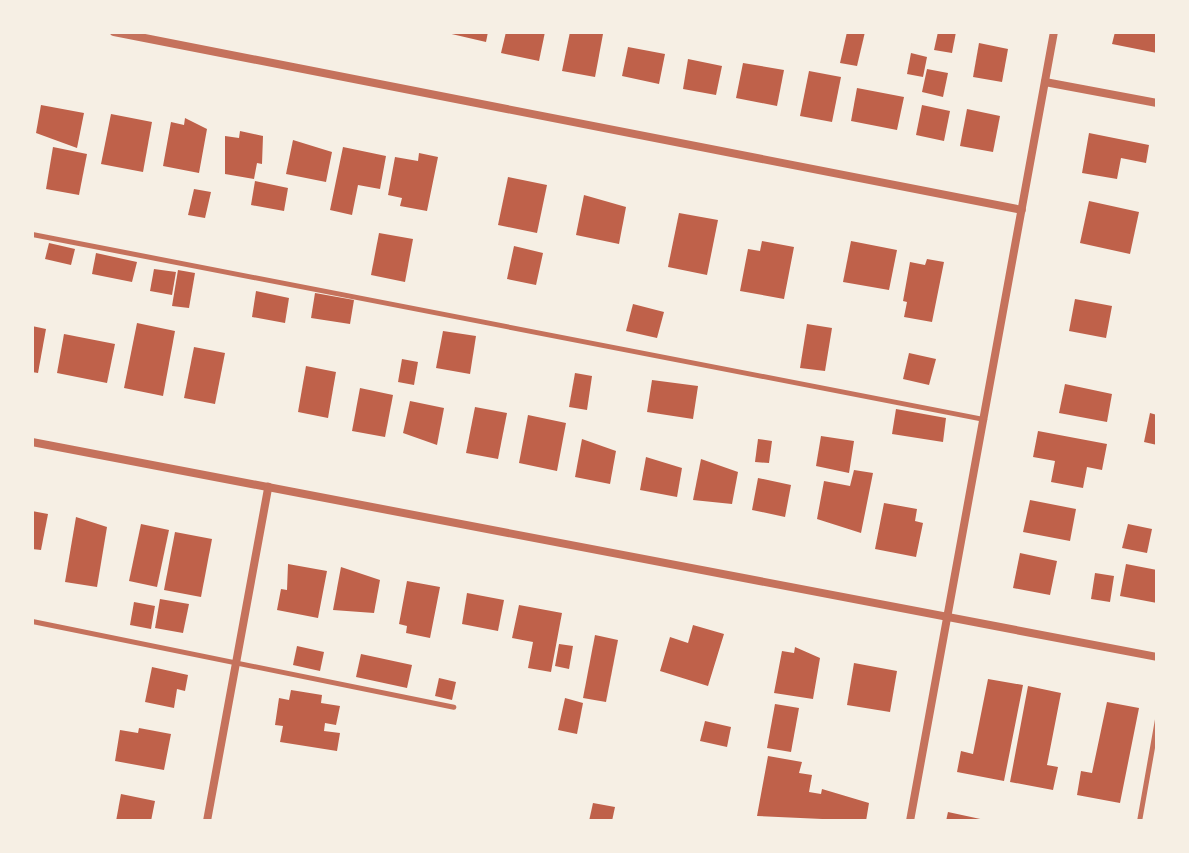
<!DOCTYPE html>
<html>
<head>
<meta charset="utf-8">
<style>
  body { margin:0 }
  #map { position:relative; width:1189px; height:853px; overflow:hidden; background:#f6efe4; font-family:"Varela Round",sans-serif }
  div>[style] { position:absolute }
  [style*='--x'] { left:calc(var(--x)*1px); top:calc(var(--y)*1px); width:calc(var(--w)*1px); rotate:calc(var(--a)*1deg) }
  .building>* { inset:0; background:#bf614a }
  .service>* { height:5px; margin:-2.5px; padding:0 2.5px; transform-origin:2.5px; border-radius:2.5px; background:#c5725c }
  .minor>* { height:8px; margin:-4px; padding:0 4px; transform-origin:4px; border-radius:4px; background:#c5725c }
  span { translate:-50% -50%; white-space:nowrap; text-align:center; line-height:1.15; -webkit-text-stroke:8px #f6efe4; paint-order:stroke }
  .frame { position:absolute; inset:0; border:34px solid #f6efe4; pointer-events:none }
</style>
</head>
<body>
<div id="map">
  <div class="building">
    <i style="clip-path:polygon(443px 32px,488px 32px,486px 42px)"></i>
    <i style="clip-path:polygon(506px 32px,545px 32px,539px 61px,501px 53px)"></i>
    <i style="clip-path:polygon(570px 32px,603px 34px,595px 77px,562px 71px)"></i>
    <i style="clip-path:polygon(847px 32px,865px 32px,857px 66px,840px 63px)"></i>
    <i style="clip-path:polygon(938px 32px,956px 32px,952px 53px,934px 50px)"></i>
    <i style="clip-path:polygon(1115px 32px,1157px 32px,1157px 53px,1112px 44px)"></i>
    <i style="clip-path:polygon(979px 43px,1008px 49px,1002px 82px,973px 77px)"></i>
    <i style="clip-path:polygon(628px 47px,665px 54px,659px 84px,622px 76px)"></i>
    <i style="clip-path:polygon(911px 53px,927px 57px,923px 77px,907px 74px)"></i>
    <i style="clip-path:polygon(688px 59px,722px 66px,716px 95px,683px 89px)"></i>
    <i style="clip-path:polygon(743px 63px,784px 70px,777px 106px,736px 98px)"></i>
    <i style="clip-path:polygon(927px 69px,948px 73px,943px 97px,922px 92px)"></i>
    <i style="clip-path:polygon(809px 71px,841px 77px,832px 122px,800px 116px)"></i>
    <i style="clip-path:polygon(857px 88px,904px 97px,897px 130px,851px 121px)"></i>
    <i style="clip-path:polygon(41px 105px,84px 113px,77px 148px,36px 133px)"></i>
    <i style="clip-path:polygon(922px 105px,950px 111px,944px 141px,916px 135px)"></i>
    <i style="clip-path:polygon(967px 109px,1000px 116px,993px 152px,960px 146px)"></i>
    <i style="clip-path:polygon(111px 114px,152px 122px,143px 172px,101px 164px)"></i>
    <i style="clip-path:polygon(185px 118px,207px 129px,199px 173px,163px 166px,171px 122px,184px 125px)"></i>
    <i style="clip-path:polygon(240px 131px,263px 136px,262px 164px,257px 163px,254px 179px,225px 174px,225px 136px,239px 138px)"></i>
    <i style="clip-path:polygon(1089px 133px,1149px 145px,1146px 163px,1121px 158px,1117px 179px,1082px 173px)"></i>
    <i style="clip-path:polygon(293px 140px,332px 152px,326px 182px,286px 174px)"></i>
    <i style="clip-path:polygon(53px 147px,87px 154px,79px 195px,46px 189px)"></i>
    <i style="clip-path:polygon(343px 147px,386px 156px,380px 189px,358px 185px,352px 215px,330px 210px)"></i>
    <i style="clip-path:polygon(419px 153px,438px 157px,427px 211px,400px 206px,402px 198px,388px 195px,395px 157px,418px 161px)"></i>
    <i style="clip-path:polygon(508px 177px,547px 185px,537px 233px,498px 225px)"></i>
    <i style="clip-path:polygon(255px 181px,288px 188px,284px 211px,251px 205px)"></i>
    <i style="clip-path:polygon(194px 189px,211px 192px,205px 218px,188px 215px)"></i>
    <i style="clip-path:polygon(584px 195px,626px 207px,619px 244px,576px 235px)"></i>
    <i style="clip-path:polygon(1089px 201px,1139px 212px,1130px 254px,1080px 243px)"></i>
    <i style="clip-path:polygon(679px 213px,718px 220px,707px 275px,668px 267px)"></i>
    <i style="clip-path:polygon(379px 233px,413px 239px,405px 282px,371px 275px)"></i>
    <i style="clip-path:polygon(762px 241px,794px 247px,784px 299px,740px 291px,748px 249px,760px 251px)"></i>
    <i style="clip-path:polygon(851px 241px,897px 250px,889px 290px,843px 282px)"></i>
    <i style="clip-path:polygon(49px 243px,75px 249px,71px 265px,45px 259px)"></i>
    <i style="clip-path:polygon(514px 246px,543px 253px,536px 285px,507px 279px)"></i>
    <i style="clip-path:polygon(96px 253px,137px 262px,132px 282px,92px 274px)"></i>
    <i style="clip-path:polygon(927px 259px,944px 262px,932px 322px,904px 317px,907px 302px,903px 301px,910px 262px,925px 265px)"></i>
    <i style="clip-path:polygon(154px 269px,176px 272px,172px 295px,150px 291px)"></i>
    <i style="clip-path:polygon(178px 270px,195px 273px,189px 308px,172px 306px)"></i>
    <i style="clip-path:polygon(256px 291px,289px 298px,285px 323px,252px 317px)"></i>
    <i style="clip-path:polygon(315px 293px,354px 300px,350px 324px,311px 318px)"></i>
    <i style="clip-path:polygon(1075px 299px,1112px 306px,1106px 338px,1069px 331px)"></i>
    <i style="clip-path:polygon(633px 304px,664px 312px,657px 338px,626px 331px)"></i>
    <i style="clip-path:polygon(137px 323px,175px 331px,163px 396px,124px 388px)"></i>
    <i style="clip-path:polygon(807px 324px,832px 328px,825px 371px,800px 368px)"></i>
    <i style="clip-path:polygon(32px 326px,46px 329px,38px 373px,32px 372px)"></i>
    <i style="clip-path:polygon(443px 331px,476px 336px,470px 374px,436px 368px)"></i>
    <i style="clip-path:polygon(64px 334px,115px 344px,107px 383px,57px 373px)"></i>
    <i style="clip-path:polygon(194px 347px,225px 353px,215px 404px,184px 398px)"></i>
    <i style="clip-path:polygon(909px 353px,936px 359px,929px 385px,903px 379px)"></i>
    <i style="clip-path:polygon(402px 359px,418px 362px,414px 385px,398px 382px)"></i>
    <i style="clip-path:polygon(306px 366px,336px 372px,328px 418px,298px 412px)"></i>
    <i style="clip-path:polygon(575px 373px,592px 376px,587px 410px,569px 407px)"></i>
    <i style="clip-path:polygon(652px 380px,698px 386px,693px 419px,647px 412px)"></i>
    <i style="clip-path:polygon(1065px 384px,1112px 394px,1107px 422px,1059px 413px)"></i>
    <i style="clip-path:polygon(360px 388px,393px 395px,385px 437px,352px 431px)"></i>
    <i style="clip-path:polygon(410px 401px,444px 408px,437px 445px,403px 433px)"></i>
    <i style="clip-path:polygon(475px 407px,507px 413px,498px 459px,466px 453px)"></i>
    <i style="clip-path:polygon(896px 409px,946px 418px,943px 442px,892px 434px)"></i>
    <i style="clip-path:polygon(1150px 413px,1157px 415px,1157px 445px,1144px 442px)"></i>
    <i style="clip-path:polygon(528px 415px,566px 423px,557px 471px,519px 463px)"></i>
    <i style="clip-path:polygon(1038px 431px,1107px 444px,1102px 470px,1087px 467px,1083px 488px,1051px 482px,1055px 461px,1033px 457px)"></i>
    <i style="clip-path:polygon(821px 436px,854px 441px,849px 473px,816px 466px)"></i>
    <i style="clip-path:polygon(582px 439px,616px 451px,610px 484px,575px 477px)"></i>
    <i style="clip-path:polygon(758px 439px,772px 441px,769px 463px,755px 462px)"></i>
    <i style="clip-path:polygon(646px 457px,682px 468px,677px 497px,640px 490px)"></i>
    <i style="clip-path:polygon(701px 459px,738px 472px,732px 504px,693px 500px)"></i>
    <i style="clip-path:polygon(854px 470px,873px 473px,861px 533px,817px 519px,824px 481px,850px 486px)"></i>
    <i style="clip-path:polygon(758px 478px,791px 485px,785px 517px,752px 510px)"></i>
    <i style="clip-path:polygon(1030px 500px,1076px 509px,1070px 541px,1023px 532px)"></i>
    <i style="clip-path:polygon(884px 503px,917px 509px,915px 521px,923px 523px,916px 557px,875px 549px)"></i>
    <i style="clip-path:polygon(32px 511px,48px 514px,41px 550px,32px 549px)"></i>
    <i style="clip-path:polygon(76px 517px,107px 527px,97px 587px,65px 582px)"></i>
    <i style="clip-path:polygon(141px 524px,169px 530px,157px 587px,129px 581px)"></i>
    <i style="clip-path:polygon(1128px 524px,1152px 529px,1147px 553px,1122px 548px)"></i>
    <i style="clip-path:polygon(175px 532px,212px 539px,201px 597px,164px 590px)"></i>
    <i style="clip-path:polygon(1020px 553px,1057px 561px,1050px 595px,1013px 588px)"></i>
    <i style="clip-path:polygon(288px 564px,327px 571px,318px 618px,277px 610px,281px 589px,287px 590px)"></i>
    <i style="clip-path:polygon(1126px 564px,1157px 570px,1157px 603px,1120px 596px)"></i>
    <i style="clip-path:polygon(341px 567px,380px 580px,374px 613px,333px 610px)"></i>
    <i style="clip-path:polygon(1095px 573px,1114px 576px,1110px 602px,1091px 599px)"></i>
    <i style="clip-path:polygon(407px 581px,440px 587px,430px 638px,406px 633px,407px 626px,399px 624px)"></i>
    <i style="clip-path:polygon(467px 593px,504px 600px,498px 631px,462px 624px)"></i>
    <i style="clip-path:polygon(160px 599px,189px 604px,183px 633px,155px 628px)"></i>
    <i style="clip-path:polygon(134px 602px,155px 606px,151px 629px,130px 625px)"></i>
    <i style="clip-path:polygon(519px 605px,562px 613px,551px 672px,528px 668px,533px 642px,512px 638px)"></i>
    <i style="clip-path:polygon(693px 625px,724px 634px,708px 686px,660px 671px,670px 637px,688px 643px)"></i>
    <i style="clip-path:polygon(595px 635px,618px 640px,606px 702px,583px 698px)"></i>
    <i style="clip-path:polygon(559px 644px,573px 646px,569px 669px,555px 666px)"></i>
    <i style="clip-path:polygon(297px 646px,324px 652px,320px 671px,293px 665px)"></i>
    <i style="clip-path:polygon(795px 647px,820px 658px,813px 699px,774px 693px,782px 651px,794px 653px)"></i>
    <i style="clip-path:polygon(361px 654px,412px 665px,407px 688px,356px 677px)"></i>
    <i style="clip-path:polygon(854px 663px,897px 671px,890px 712px,847px 705px)"></i>
    <i style="clip-path:polygon(152px 667px,188px 675px,185px 691px,177px 689px,174px 708px,145px 702px)"></i>
    <i style="clip-path:polygon(439px 678px,456px 682px,452px 700px,435px 696px)"></i>
    <i style="clip-path:polygon(988px 679px,1023px 685px,1004px 781px,957px 772px,961px 751px,973px 754px)"></i>
    <i style="clip-path:polygon(1028px 686px,1061px 693px,1047px 765px,1058px 767px,1053px 790px,1010px 782px)"></i>
    <i style="clip-path:polygon(291px 690px,322px 695px,321px 703px,340px 706px,336px 725px,325px 723px,324px 731px,340px 733px,337px 751px,280px 742px,283px 726px,275px 725px,279px 698px,289px 700px)"></i>
    <i style="clip-path:polygon(565px 698px,583px 703px,577px 734px,558px 730px)"></i>
    <i style="clip-path:polygon(1107px 702px,1139px 708px,1120px 803px,1077px 795px,1081px 771px,1092px 773px)"></i>
    <i style="clip-path:polygon(775px 704px,799px 708px,791px 752px,767px 748px)"></i>
    <i style="clip-path:polygon(705px 721px,731px 727px,727px 747px,700px 741px)"></i>
    <i style="clip-path:polygon(139px 728px,171px 734px,164px 770px,115px 761px,120px 730px,138px 733px)"></i>
    <i style="clip-path:polygon(768px 756px,802px 762px,799px 773px,812px 775px,809px 792px,821px 794px,822px 789px,869px 803px,866px 821px,757px 816px)"></i>
    <i style="clip-path:polygon(121px 794px,155px 801px,151px 821px,116px 821px)"></i>
    <i style="clip-path:polygon(593px 803px,615px 807px,612px 821px,589px 821px)"></i>
    <i style="clip-path:polygon(948px 812px,985px 820px,985px 821px,946px 821px)"></i>
  </div>
  <div class="service">
    <i style="--x:32;--y:234;--w:970;--a:11"></i>
    <i style="--x:32;--y:621;--w:430;--a:11.5"></i>
    <i style="--x:1139;--y:821;--w:104;--a:-80"></i>
  </div>
  <div class="minor">
    <i style="--x:114;--y:32;--w:925;--a:11.09"></i>
    <i style="--x:1045;--y:82;--w:114;--a:10.6"></i>
    <i style="--x:32;--y:442;--w:1145;--a:10.82"></i>
    <i style="--x:207;--y:821;--w:340;--a:-79.6"></i>
    <i style="--x:910;--y:821;--w:802;--a:-79.66"></i>
  </div>
  <div class="frame"></div>
</div>
</body>
</html>
